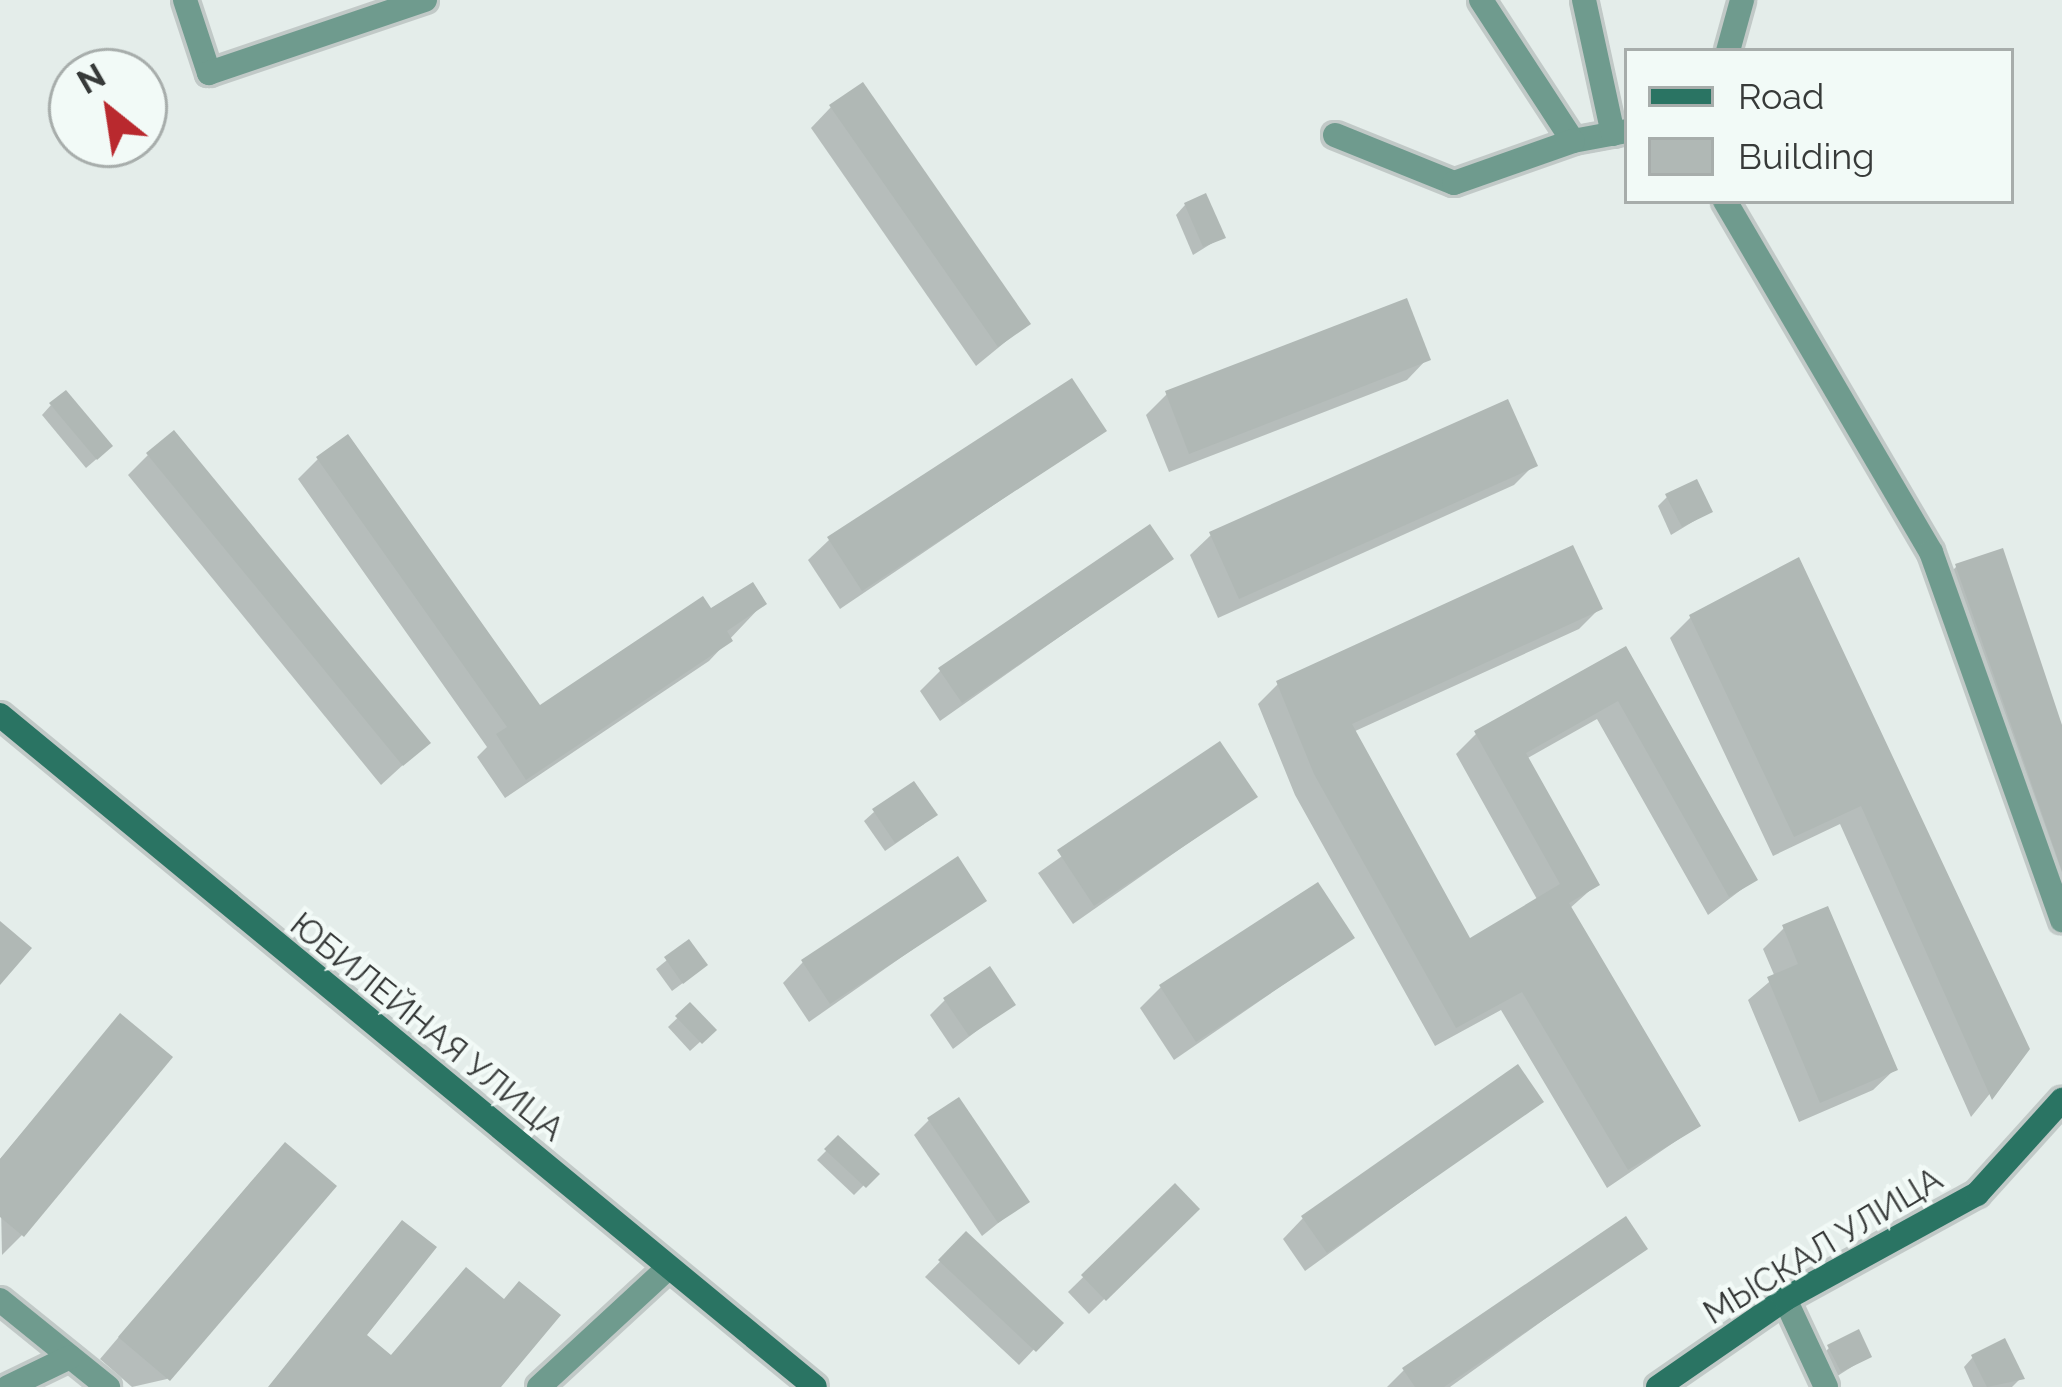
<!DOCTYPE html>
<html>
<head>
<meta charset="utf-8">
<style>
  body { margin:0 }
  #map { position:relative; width:2062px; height:1387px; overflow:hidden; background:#e4edea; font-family:Raleway,sans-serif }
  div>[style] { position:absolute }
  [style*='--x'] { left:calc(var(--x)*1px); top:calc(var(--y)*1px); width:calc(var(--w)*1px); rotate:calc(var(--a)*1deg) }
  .shadow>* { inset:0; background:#0003 }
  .building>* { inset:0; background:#b0b8b5 }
  .roads { filter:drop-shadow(3px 0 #c1c9c7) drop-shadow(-3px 0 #c1c9c7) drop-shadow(0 3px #c1c9c7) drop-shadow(0 -3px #c1c9c7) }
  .street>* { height:24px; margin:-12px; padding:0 12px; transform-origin:12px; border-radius:12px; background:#6f9b8e }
  .secondary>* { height:24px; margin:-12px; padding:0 12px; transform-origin:12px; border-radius:12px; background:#2a7463 }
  span { translate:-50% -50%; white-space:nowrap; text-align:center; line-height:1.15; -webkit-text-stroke:9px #f2faf7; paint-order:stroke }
  .street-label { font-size:33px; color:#373a39 }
  .legend { position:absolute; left:1624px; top:48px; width:390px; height:156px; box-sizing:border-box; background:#f2faf7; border:3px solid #a7adab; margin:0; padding:15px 21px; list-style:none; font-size:36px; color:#373a39 }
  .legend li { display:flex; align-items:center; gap:24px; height:60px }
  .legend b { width:60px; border:3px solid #a7adab }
  .north { position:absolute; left:48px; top:48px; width:120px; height:120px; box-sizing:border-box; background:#f2faf7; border:3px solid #a7adab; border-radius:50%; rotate:330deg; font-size:33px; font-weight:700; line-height:48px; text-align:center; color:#373a39 }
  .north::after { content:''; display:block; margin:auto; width:42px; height:54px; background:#b9292e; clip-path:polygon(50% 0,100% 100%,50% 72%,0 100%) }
</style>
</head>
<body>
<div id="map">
  <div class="shadow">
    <i style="clip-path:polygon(831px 107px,1027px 324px,976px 366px,811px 128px)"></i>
    <i style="clip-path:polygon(1185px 205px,1222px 237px,1193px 255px,1176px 215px)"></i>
    <i style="clip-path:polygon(1427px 359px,1407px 380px,1169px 472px,1146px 415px,1167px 394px)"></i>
    <i style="clip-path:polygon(51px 405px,100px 456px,86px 468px,42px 415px)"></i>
    <i style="clip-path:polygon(1103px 431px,840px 609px,808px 560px,829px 540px)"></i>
    <i style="clip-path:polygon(148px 455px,427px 743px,381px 785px,128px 475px)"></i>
    <i style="clip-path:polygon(318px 459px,539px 709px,711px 612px,763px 604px,709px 661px,505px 798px,477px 757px,487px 747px,298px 479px)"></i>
    <i style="clip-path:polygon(1534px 465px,1514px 485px,1218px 618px,1190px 555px,1211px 535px)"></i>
    <i style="clip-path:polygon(1667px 497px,1709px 512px,1671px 535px,1658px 506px)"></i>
    <i style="clip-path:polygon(1170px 559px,940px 721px,920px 691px,940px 671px)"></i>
    <i style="clip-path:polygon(1798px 561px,2026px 1049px,1971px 1117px,1840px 824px,1773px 856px,1670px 638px,1691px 617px)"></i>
    <i style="clip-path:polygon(1957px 566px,2062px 735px,2062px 892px,1936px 587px)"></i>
    <i style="clip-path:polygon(1599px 609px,1579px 629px,1353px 732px,1469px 942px,1538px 901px,1456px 754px,1476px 734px,1625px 650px,1754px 880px,1708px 915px,1597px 719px,1526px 759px,1596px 885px,1569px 909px,1698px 1126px,1607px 1188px,1501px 1010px,1435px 1046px,1295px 795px,1258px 704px,1278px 684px)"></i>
    <i style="clip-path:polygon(1220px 745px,1254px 797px,1073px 924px,1038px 873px)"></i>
    <i style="clip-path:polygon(874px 812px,924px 824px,885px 851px,864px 821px)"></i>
    <i style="clip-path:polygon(983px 900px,809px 1022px,783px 983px,803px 962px)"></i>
    <i style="clip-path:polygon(1784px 928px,1894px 1070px,1873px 1090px,1799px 1122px,1748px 1000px,1775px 977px,1763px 949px)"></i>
    <i style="clip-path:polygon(1351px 938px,1174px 1060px,1140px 1008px,1161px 987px)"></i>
    <i style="clip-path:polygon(688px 943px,695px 974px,672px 991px,656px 969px)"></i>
    <i style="clip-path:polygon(945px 1000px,1012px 1004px,953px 1049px,930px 1015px)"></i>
    <i style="clip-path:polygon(690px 1006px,713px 1030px,690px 1051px,668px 1027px)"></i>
    <i style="clip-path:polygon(120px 1017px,22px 1235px,2px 1255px,0 1159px)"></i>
    <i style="clip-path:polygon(1540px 1101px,1305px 1271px,1283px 1239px,1303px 1218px)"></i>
    <i style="clip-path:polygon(929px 1120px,1026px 1201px,982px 1236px,914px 1135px)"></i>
    <i style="clip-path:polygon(838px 1139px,875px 1174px,854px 1195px,817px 1160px)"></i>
    <i style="clip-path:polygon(265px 1166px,333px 1186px,167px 1379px,132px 1387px,100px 1359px)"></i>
    <i style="clip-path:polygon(1175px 1187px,1196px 1209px,1089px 1314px,1068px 1292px)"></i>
    <i style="clip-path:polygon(966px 1235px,1059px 1323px,1019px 1365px,925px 1277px)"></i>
    <i style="clip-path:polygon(1644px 1248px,1450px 1387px,1387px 1387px,1404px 1370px)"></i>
    <i style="clip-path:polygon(1829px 1348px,1869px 1356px,1831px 1380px,1820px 1357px)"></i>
    <i style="clip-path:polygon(1973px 1357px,2021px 1378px,2012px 1387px,1973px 1387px,1964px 1367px)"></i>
  </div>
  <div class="building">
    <i style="clip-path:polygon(863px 82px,1031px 324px,998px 347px,829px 105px)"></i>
    <i style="clip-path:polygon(1206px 193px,1226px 238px,1203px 247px,1184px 203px)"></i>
    <i style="clip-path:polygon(1407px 298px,1431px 360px,1189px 454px,1165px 391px)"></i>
    <i style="clip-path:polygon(1072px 378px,1107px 431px,862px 591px,827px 537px)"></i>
    <i style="clip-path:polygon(66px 390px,113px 446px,97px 460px,49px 403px)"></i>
    <i style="clip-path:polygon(1508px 399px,1538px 466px,1239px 599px,1209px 532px)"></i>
    <i style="clip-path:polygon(174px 430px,431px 743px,403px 766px,146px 453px)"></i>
    <i style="clip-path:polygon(348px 434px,540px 705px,703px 596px,711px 608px,753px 582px,767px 604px,727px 631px,733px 641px,526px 780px,496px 734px,507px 727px,316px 457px)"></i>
    <i style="clip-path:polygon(1697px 479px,1713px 512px,1682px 527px,1665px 494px)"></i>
    <i style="clip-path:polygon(1150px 524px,1174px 559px,962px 703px,938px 668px)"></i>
    <i style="clip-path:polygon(1573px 545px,1603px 609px,1352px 724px,1470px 938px,1560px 884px,1474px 731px,1626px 646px,1758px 880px,1729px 897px,1618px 701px,1526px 753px,1600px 885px,1569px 903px,1701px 1126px,1628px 1170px,1522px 992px,1456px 1028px,1314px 774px,1276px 681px)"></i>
    <i style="clip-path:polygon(2003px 548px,2062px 725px,2062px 871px,1955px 564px)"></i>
    <i style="clip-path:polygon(1799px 557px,2030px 1049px,1992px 1100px,1861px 806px,1794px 837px,1689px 615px)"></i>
    <i style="clip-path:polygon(1220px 741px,1258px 797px,1094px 906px,1057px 850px)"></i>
    <i style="clip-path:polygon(914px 781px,938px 815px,895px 843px,872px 809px)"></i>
    <i style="clip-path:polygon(958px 856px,987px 901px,830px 1004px,801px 960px)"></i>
    <i style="clip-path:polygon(1318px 882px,1355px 938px,1196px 1042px,1159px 985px)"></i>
    <i style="clip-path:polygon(1828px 906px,1898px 1070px,1820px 1103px,1767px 977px,1798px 964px,1782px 925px)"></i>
    <i style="clip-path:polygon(0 921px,32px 948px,0 985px)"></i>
    <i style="clip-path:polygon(689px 939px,708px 965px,683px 984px,664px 957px)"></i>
    <i style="clip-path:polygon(990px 966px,1016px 1005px,969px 1036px,943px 998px)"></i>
    <i style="clip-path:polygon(690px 1002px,717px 1030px,702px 1044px,675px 1016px)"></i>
    <i style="clip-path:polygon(120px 1013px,173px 1057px,24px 1237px,0 1217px,0 1159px)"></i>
    <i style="clip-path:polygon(1518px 1064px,1544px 1102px,1327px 1253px,1301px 1216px)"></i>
    <i style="clip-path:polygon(959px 1097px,1030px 1202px,998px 1223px,927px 1118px)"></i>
    <i style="clip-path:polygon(838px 1135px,880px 1174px,866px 1188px,824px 1149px)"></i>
    <i style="clip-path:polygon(285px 1142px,337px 1186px,170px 1381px,118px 1337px)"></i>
    <i style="clip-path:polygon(1175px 1183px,1200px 1209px,1106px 1301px,1081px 1275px)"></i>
    <i style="clip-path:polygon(1626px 1216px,1648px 1249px,1444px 1387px,1415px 1387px,1402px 1368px)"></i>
    <i style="clip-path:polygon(402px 1220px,437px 1247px,367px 1335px,391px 1355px,466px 1267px,504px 1299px,519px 1281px,561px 1315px,501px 1387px,268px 1387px)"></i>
    <i style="clip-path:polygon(966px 1231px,1064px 1323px,1036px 1352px,938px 1260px)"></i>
    <i style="clip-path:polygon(1859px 1329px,1872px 1357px,1841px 1372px,1827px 1345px)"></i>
    <i style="clip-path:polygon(2005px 1338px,2025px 1379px,1987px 1387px,1971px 1355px)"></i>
  </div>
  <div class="roads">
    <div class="street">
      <i style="--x:185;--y:0;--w:77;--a:71.8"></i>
      <i style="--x:209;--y:73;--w:228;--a:-18.7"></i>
      <i style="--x:1481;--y:0;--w:168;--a:56.9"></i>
      <i style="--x:1573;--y:141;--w:55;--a:-10.5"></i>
      <i style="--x:1584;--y:0;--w:137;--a:77.8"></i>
      <i style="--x:1728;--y:51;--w:53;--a:-74.6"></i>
      <i style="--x:1335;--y:135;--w:128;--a:22"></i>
      <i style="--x:1454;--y:183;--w:126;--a:-19.4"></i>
      <i style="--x:1725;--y:201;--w:407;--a:59.6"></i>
      <i style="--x:1931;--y:552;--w:391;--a:70.4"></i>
      <i style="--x:1785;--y:1299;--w:97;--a:65"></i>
      <i style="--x:0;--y:1300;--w:139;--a:38.9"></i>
      <i style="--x:8;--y:1387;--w:69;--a:-25.8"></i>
      <i style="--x:539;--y:1387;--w:176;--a:-42.7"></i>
    </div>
    <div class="secondary">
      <i style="--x:0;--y:715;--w:1056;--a:39.51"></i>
      <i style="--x:1658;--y:1387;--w:155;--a:-34.7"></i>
      <i style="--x:1785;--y:1299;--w:219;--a:-28.7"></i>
      <i style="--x:1977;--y:1194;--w:127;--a:-47.9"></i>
    </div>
  </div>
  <div class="street-label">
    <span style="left:427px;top:1027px;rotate:39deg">ЮБИЛЕЙНАЯ УЛИЦА</span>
    <span style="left:1823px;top:1246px;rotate:-31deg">МЫСКАЛ УЛИЦА</span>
  </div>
  <ul class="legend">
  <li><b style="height:15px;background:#2a7463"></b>Road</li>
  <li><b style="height:33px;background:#b0b8b5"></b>Building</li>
  </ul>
  <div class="north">N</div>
</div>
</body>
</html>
